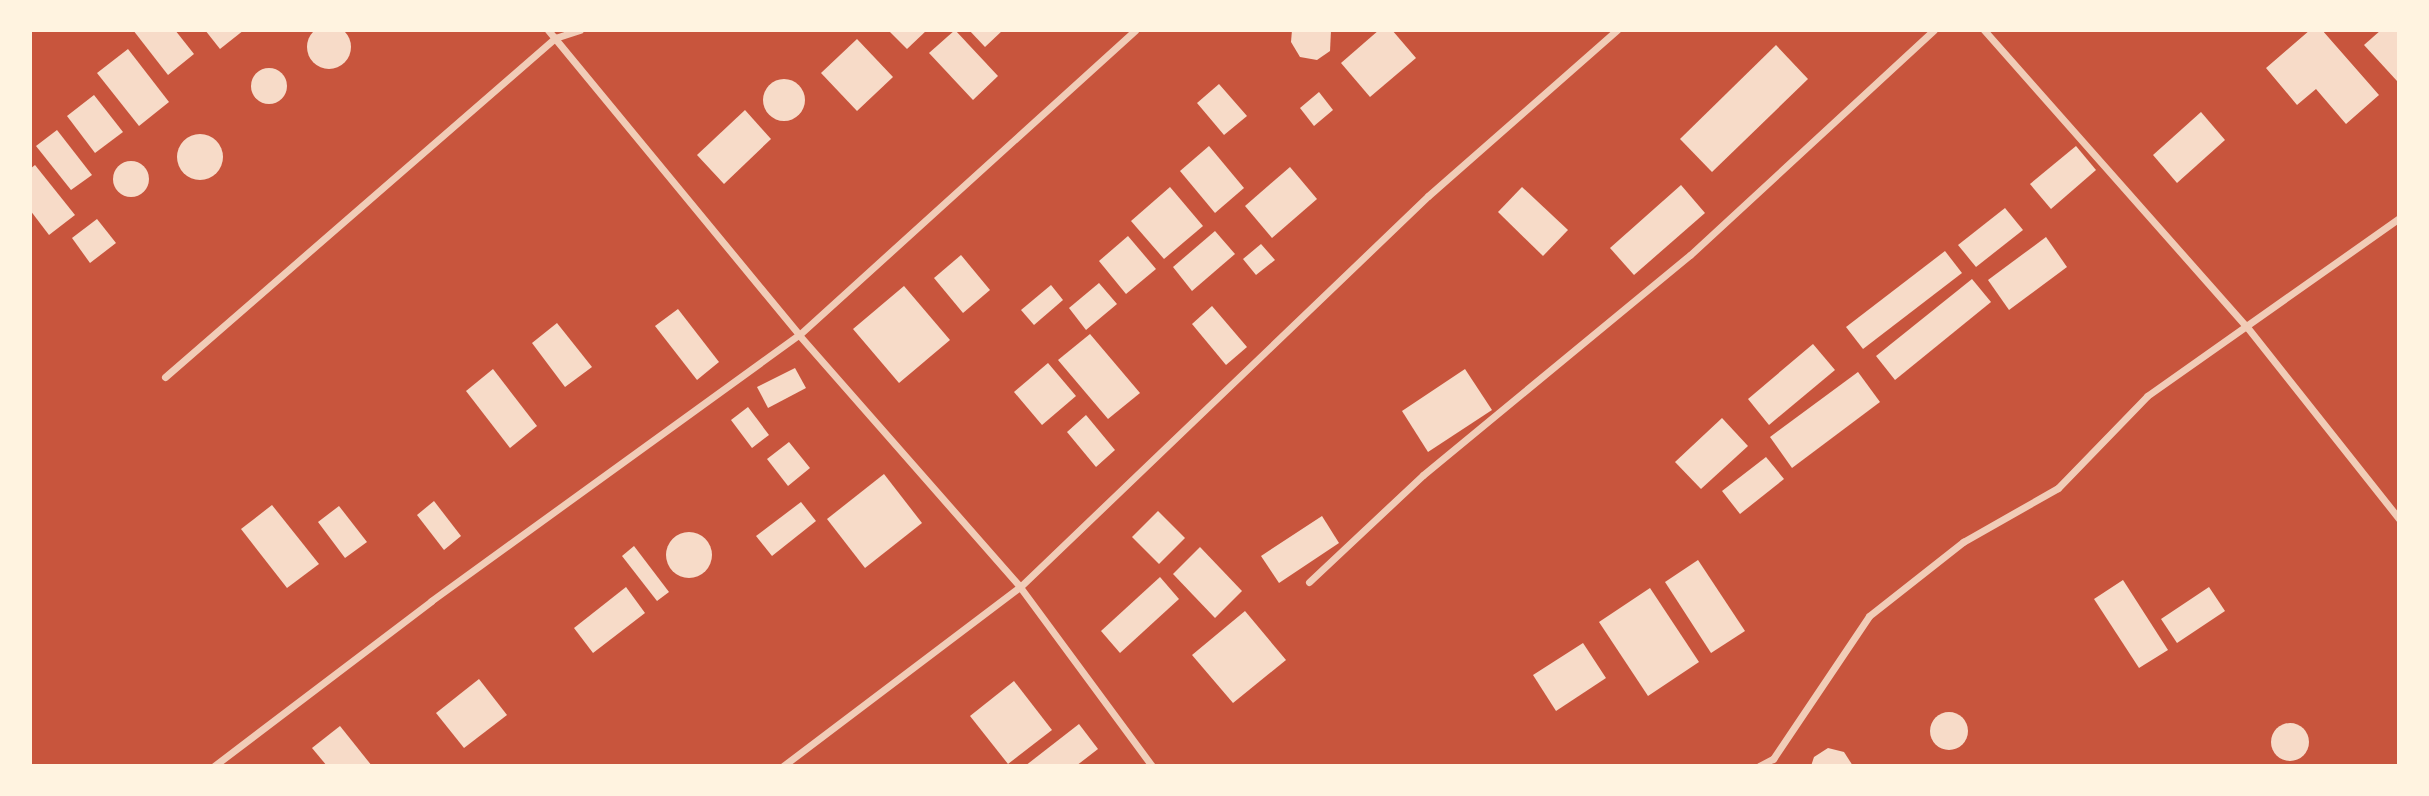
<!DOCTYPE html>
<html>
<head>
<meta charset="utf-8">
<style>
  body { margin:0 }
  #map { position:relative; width:2429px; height:796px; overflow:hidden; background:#c8553d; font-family:Raleway,sans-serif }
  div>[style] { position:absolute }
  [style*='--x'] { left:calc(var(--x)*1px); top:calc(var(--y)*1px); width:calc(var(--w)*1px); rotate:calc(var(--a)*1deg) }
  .building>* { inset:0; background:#f7dbc8 }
  .round { border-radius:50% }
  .minor>* { height:7px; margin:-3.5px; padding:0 3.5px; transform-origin:3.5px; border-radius:3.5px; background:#f1ccb7 }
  span { translate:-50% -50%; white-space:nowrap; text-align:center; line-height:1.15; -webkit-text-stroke:5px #fff3e0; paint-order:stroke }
  .frame { position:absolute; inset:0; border:32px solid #fff3e0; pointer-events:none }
</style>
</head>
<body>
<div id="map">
  <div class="building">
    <i class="round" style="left:307px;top:25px;width:44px;height:44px"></i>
    <i style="clip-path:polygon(133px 30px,175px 30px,194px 54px,168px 75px)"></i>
    <i style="clip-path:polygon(205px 30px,244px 30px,220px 49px)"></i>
    <i style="clip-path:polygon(888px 30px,927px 30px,907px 49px)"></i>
    <i style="clip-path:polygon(955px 30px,998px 76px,973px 100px,929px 53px)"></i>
    <i style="clip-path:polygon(969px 30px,1003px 30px,985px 47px)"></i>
    <i style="clip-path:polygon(1292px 30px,1331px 30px,1330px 51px,1317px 60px,1300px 57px,1291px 42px)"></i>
    <i style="clip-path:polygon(1379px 30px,1392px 30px,1416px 58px,1370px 97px,1341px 63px)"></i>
    <i style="clip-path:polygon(2310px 30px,2322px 30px,2379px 95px,2346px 124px,2316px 89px,2297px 105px,2266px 68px)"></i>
    <i style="clip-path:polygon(2381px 30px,2399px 30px,2397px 81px,2364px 45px)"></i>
    <i style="clip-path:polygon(857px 39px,893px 77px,857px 111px,821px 73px)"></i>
    <i style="clip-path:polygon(1776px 45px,1808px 79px,1712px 172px,1680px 139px)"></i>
    <i style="clip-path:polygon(128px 49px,169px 102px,139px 126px,97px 73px)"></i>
    <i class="round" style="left:251px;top:68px;width:36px;height:36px"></i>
    <i class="round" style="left:763px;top:79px;width:42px;height:42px"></i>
    <i style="clip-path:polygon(1219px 84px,1247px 116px,1224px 135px,1197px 103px)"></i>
    <i style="clip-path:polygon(1319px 92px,1333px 110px,1314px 126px,1300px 108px)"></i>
    <i style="clip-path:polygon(94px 95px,123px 132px,95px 153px,67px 116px)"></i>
    <i style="clip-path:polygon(745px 110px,771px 139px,724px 184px,697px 155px)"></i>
    <i style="clip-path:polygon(2201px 112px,2225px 140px,2177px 183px,2153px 155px)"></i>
    <i style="clip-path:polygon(57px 130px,92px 175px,71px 190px,36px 146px)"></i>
    <i class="round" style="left:177px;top:134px;width:46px;height:46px"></i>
    <i style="clip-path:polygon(1209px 146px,1244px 188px,1215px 213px,1180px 171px)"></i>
    <i style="clip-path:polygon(2076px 146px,2096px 170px,2051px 209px,2030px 184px)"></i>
    <i class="round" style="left:113px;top:161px;width:36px;height:36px"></i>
    <i style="clip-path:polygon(35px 165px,75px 215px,49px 235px,30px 210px,30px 169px)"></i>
    <i style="clip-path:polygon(1290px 167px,1317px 199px,1272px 238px,1245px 206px)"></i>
    <i style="clip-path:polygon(1681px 185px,1705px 213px,1634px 275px,1610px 248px)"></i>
    <i style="clip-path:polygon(1170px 187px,1203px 226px,1164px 259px,1131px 221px)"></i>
    <i style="clip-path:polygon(1522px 187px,1568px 230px,1543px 256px,1498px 212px)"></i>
    <i style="clip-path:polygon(2005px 208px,2023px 230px,1976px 267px,1958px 245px)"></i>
    <i style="clip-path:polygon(97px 219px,116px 243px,90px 263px,72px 238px)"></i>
    <i style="clip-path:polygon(1215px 231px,1235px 254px,1192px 291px,1173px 267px)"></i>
    <i style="clip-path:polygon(1128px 236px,1156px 269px,1126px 294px,1099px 261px)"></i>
    <i style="clip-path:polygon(2046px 237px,2067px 267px,2009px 310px,1988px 280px)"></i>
    <i style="clip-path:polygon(1261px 244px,1275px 260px,1256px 275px,1243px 259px)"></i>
    <i style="clip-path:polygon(1945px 251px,1962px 273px,1863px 349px,1846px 327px)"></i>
    <i style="clip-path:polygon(961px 255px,990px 290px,963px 313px,934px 278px)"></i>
    <i style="clip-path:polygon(1972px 279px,1991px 302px,1895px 380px,1876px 356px)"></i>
    <i style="clip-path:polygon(1099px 283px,1117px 304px,1086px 330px,1069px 308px)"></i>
    <i style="clip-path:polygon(1051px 285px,1063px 300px,1034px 325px,1021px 310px)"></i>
    <i style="clip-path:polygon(904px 286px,950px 340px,899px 383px,853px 329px)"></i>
    <i style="clip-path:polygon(1212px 306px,1247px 347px,1226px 365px,1192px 324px)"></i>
    <i style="clip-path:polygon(678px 309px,719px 362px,697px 380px,655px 326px)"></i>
    <i style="clip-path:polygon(557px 323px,592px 367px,565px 387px,532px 343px)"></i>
    <i style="clip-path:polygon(1090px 334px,1140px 393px,1108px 419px,1058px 360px)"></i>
    <i style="clip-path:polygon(1813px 344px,1835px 370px,1769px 425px,1748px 399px)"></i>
    <i style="clip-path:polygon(1048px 363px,1076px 396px,1042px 425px,1014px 392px)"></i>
    <i style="clip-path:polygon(795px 368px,806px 388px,768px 408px,757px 387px)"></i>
    <i style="clip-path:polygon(493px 369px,537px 426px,510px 448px,466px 391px)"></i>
    <i style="clip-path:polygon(1465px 369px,1492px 410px,1428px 452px,1402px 411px)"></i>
    <i style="clip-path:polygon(1858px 372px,1880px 402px,1792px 468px,1770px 437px)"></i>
    <i style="clip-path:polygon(748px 407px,769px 435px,752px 448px,731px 420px)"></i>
    <i style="clip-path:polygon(1086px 415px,1115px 450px,1096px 467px,1067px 432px)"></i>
    <i style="clip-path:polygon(1722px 418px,1748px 446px,1701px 489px,1675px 462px)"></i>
    <i style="clip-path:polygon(789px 442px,810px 468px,788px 486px,767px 459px)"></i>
    <i style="clip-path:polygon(1766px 457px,1784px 479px,1740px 514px,1722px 491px)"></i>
    <i style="clip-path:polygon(884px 474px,922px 523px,865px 568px,827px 519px)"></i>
    <i style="clip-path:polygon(434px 501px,461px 536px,444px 550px,417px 515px)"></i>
    <i style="clip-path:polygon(801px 502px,816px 521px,772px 556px,756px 536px)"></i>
    <i style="clip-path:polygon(272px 505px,319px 564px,287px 588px,241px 529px)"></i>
    <i style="clip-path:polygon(339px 506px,367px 542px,345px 558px,318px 522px)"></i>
    <i style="clip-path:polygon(1158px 511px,1185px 538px,1159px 564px,1132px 537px)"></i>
    <i style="clip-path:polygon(1322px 516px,1339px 543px,1279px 583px,1261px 556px)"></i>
    <i class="round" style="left:666px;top:532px;width:46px;height:46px"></i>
    <i style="clip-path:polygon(634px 546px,669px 592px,657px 601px,622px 556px)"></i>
    <i style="clip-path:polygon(1200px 547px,1242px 591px,1215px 618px,1173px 574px)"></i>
    <i style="clip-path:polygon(1698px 560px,1745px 631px,1711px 653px,1665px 582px)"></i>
    <i style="clip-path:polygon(1160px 577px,1179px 599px,1120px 653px,1101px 631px)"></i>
    <i style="clip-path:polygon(2123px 580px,2168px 650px,2139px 668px,2094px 599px)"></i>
    <i style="clip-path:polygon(626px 587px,645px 613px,593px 653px,574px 628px)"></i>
    <i style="clip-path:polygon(2209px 587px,2225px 611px,2177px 643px,2161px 619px)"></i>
    <i style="clip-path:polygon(1650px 588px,1699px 662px,1648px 696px,1599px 622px)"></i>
    <i style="clip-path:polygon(1245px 611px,1286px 660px,1233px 703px,1192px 655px)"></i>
    <i style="clip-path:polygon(1583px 643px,1606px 678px,1556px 711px,1533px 675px)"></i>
    <i style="clip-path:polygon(479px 679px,507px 715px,464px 748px,436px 713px)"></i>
    <i style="clip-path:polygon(1014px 681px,1052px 730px,1008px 764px,970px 716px)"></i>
    <i class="round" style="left:1930px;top:712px;width:38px;height:38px"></i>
    <i class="round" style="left:2271px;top:723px;width:38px;height:38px"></i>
    <i style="clip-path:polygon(1079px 724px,1098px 749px,1076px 766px,1025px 766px)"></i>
    <i style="clip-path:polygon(340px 726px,372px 766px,327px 766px,312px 748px)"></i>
    <i style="clip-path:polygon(1828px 748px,1844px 752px,1853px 766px,1811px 766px,1814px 757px)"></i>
  </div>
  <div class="minor">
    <i style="--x:548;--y:30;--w:395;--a:50.5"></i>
    <i style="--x:799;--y:335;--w:335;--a:48.7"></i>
    <i style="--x:1020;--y:587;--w:222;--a:53.6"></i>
    <i style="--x:1984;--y:30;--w:397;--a:48.5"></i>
    <i style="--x:2247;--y:327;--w:245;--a:51.6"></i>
    <i style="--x:165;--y:377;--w:517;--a:-41"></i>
    <i style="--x:555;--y:38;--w:26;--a:-18"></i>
    <i style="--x:1309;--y:582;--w:156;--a:-43.2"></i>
    <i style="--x:1423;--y:475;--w:346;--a:-39.5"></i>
    <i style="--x:1690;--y:255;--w:332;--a:-42.7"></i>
    <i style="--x:214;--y:766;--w:273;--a:-37.2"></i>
    <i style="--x:431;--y:601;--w:454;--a:-35.9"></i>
    <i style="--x:799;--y:335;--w:454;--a:-42.2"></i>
    <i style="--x:783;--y:766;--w:297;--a:-37.1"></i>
    <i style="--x:1020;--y:587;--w:565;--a:-43.78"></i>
    <i style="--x:1428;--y:196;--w:252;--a:-41.3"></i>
    <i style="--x:1759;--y:766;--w:16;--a:-27"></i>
    <i style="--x:1773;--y:759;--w:172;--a:-56.1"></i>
    <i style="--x:1869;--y:616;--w:120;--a:-38.2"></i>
    <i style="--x:1963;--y:542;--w:109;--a:-29.6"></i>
    <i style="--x:2058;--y:488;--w:128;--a:-45.9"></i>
    <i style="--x:2147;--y:396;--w:309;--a:-35.2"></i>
  </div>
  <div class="frame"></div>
</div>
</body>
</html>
